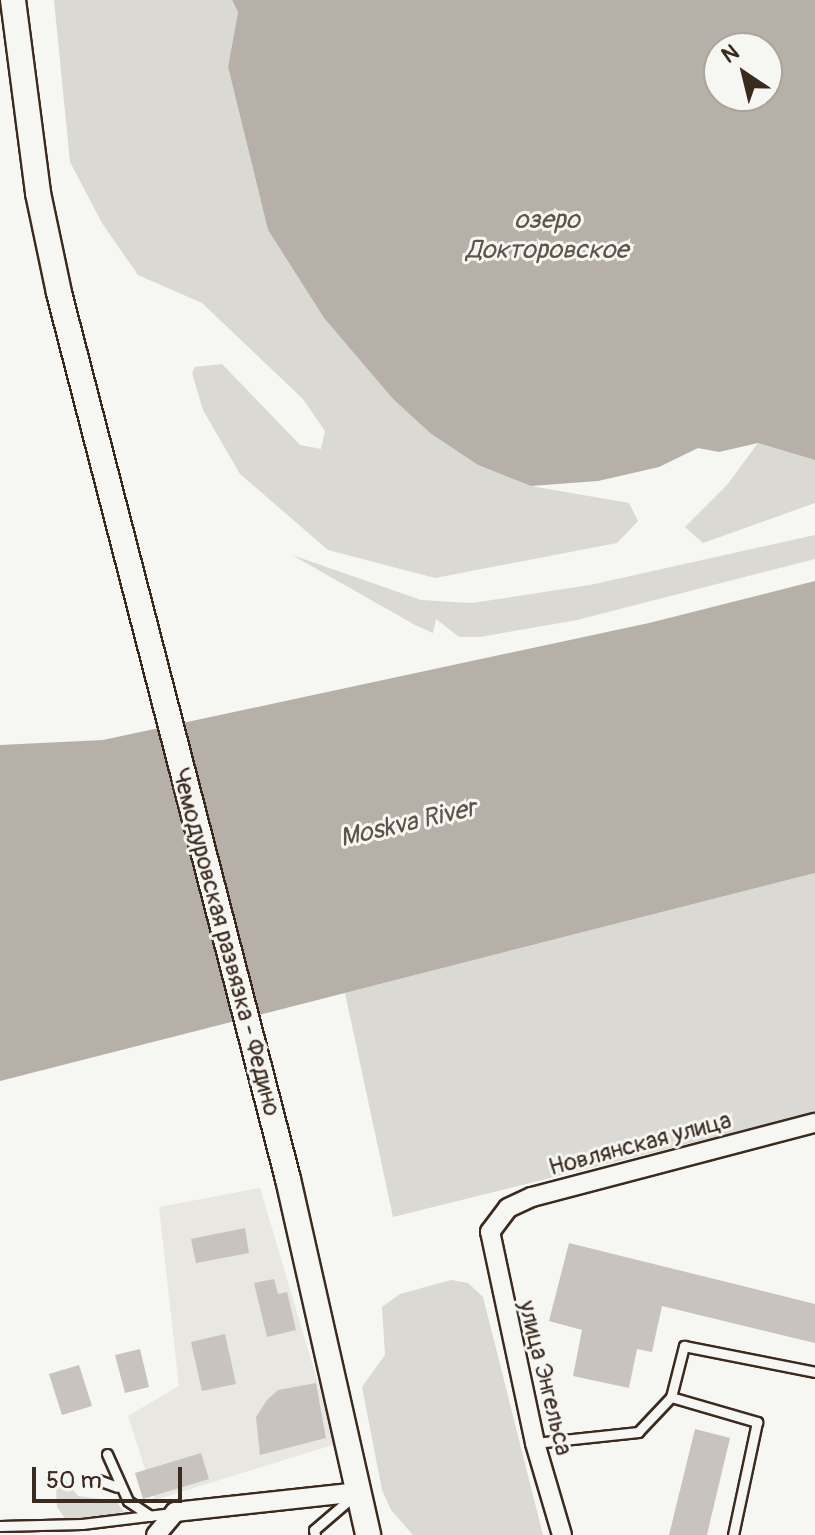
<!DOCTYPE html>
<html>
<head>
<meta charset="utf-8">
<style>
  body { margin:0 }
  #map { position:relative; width:815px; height:1535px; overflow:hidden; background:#f6f6f2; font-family:Pangolin,sans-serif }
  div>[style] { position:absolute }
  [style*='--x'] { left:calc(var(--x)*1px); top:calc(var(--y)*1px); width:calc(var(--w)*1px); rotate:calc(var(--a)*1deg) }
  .built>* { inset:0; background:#e8e7e2 }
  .green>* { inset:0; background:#dad9d3 }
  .water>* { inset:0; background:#b6b0a9 }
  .building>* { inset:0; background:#c8c3be }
  .roads { filter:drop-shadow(2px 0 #3b2a1e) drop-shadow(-2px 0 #3b2a1e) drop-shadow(0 2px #3b2a1e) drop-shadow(0 -2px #3b2a1e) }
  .service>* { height:9px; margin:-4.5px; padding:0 4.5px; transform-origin:4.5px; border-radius:4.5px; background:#f6f6f2 }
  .minor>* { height:18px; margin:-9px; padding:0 9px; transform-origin:9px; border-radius:9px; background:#f6f6f2 }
  .tertiary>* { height:24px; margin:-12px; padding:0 12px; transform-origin:12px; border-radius:12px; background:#f6f6f2 }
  span { translate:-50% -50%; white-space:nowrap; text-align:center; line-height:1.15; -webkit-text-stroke:6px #f6f6f2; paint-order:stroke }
  .street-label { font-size:24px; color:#3b2a1e }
  .water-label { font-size:26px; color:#605248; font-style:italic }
  .north { position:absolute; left:703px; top:32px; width:80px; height:80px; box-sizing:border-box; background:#f6f6f2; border:2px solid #aba49d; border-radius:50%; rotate:325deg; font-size:22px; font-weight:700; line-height:32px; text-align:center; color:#3b2a1e }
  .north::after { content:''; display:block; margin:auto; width:28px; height:36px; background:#3b2a1e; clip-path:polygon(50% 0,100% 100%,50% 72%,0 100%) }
  .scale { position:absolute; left:32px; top:1467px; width:150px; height:36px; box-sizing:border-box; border:4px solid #3b2a1e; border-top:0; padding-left:10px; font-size:24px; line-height:28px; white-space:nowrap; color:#3b2a1e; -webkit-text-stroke:6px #f6f6f2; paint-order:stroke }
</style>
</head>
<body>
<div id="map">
  <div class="built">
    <i style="clip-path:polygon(260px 1188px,336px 1444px,155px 1500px,128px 1416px,179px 1386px,159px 1207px)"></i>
  </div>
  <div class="green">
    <i style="clip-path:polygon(54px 0,232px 0,238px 12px,228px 67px,268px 230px,324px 318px,393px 399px,430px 433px,478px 465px,531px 486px,629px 503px,638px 521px,617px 543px,435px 578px,328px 550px,240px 474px,203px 410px,192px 373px,195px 367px,222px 364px,300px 445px,321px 449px,325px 431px,303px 399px,202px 303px,138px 275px,102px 223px,70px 162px)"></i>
    <i style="clip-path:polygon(758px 443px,815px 460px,815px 503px,703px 543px,685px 527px,727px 485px)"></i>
    <i style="clip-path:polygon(815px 535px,815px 559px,577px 620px,480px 637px,459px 637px,436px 619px,433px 633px,415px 625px,292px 555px,421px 600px,472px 603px,590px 585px)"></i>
    <i style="clip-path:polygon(815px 873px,815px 1112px,393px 1217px,345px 993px)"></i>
    <i style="clip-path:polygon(451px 1280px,468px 1283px,483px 1297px,543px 1535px,413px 1535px,391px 1510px,382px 1490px,362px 1387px,385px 1355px,382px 1307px,400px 1294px)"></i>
    <i style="clip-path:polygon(55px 1466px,78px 1496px,116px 1501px,124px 1512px,66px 1520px,57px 1507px)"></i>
  </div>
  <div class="water">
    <i style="clip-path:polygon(evenodd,232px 0,815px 0,815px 460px,758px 443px,719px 452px,698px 448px,659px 467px,598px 481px,531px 486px,478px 465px,430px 433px,393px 399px,324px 318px,268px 230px,228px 67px,238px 12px,232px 0,767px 48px,767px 96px,719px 96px,719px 48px,767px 48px)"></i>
    <i style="clip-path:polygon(815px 581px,815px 873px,0 1081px,0 745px,103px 740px,649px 623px)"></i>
  </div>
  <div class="building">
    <i style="clip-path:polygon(245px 1228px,249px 1253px,196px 1263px,191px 1239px)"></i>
    <i style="clip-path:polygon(569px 1243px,815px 1304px,815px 1343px,662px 1306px,652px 1352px,637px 1349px,629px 1388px,573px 1376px,582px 1330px,549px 1321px)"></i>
    <i style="clip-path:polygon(274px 1279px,278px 1294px,287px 1292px,296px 1330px,267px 1337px,254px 1283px)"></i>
    <i style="clip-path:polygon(225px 1334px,236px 1384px,202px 1391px,191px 1342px)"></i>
    <i style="clip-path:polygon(140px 1349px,149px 1387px,125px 1393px,115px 1355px)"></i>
    <i style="clip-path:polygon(79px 1365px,92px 1406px,62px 1415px,49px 1374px)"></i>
    <i style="clip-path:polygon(316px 1383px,326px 1438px,260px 1455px,256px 1417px,267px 1400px,278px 1390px)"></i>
    <i style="clip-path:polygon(695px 1429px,730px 1438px,714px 1505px,707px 1535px,669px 1535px)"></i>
    <i style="clip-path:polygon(201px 1453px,209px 1479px,143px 1499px,135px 1473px)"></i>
  </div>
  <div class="roads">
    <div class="service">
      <i style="--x:671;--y:1397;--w:90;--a:16.2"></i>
      <i style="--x:757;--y:1422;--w:116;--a:102"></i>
      <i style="--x:535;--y:1443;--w:104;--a:-6.1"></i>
      <i style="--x:638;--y:1432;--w:48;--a:-46.7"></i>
      <i style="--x:671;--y:1397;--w:53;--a:-75.7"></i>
      <i style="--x:684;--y:1346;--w:134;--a:11.2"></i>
      <i style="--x:107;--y:1454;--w:51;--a:65.9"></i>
      <i style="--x:128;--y:1501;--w:27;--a:34"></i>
      <i style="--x:98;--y:1480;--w:20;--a:20"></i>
      <i style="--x:0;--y:1526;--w:82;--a:-1.4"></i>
      <i style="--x:82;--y:1524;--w:91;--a:-7"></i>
      <i style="--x:315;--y:1535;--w:5;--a:-101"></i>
      <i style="--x:314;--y:1530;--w:55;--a:-40.6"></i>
    </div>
    <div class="minor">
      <i style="--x:156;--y:1535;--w:30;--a:-50"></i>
      <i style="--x:175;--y:1512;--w:185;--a:-6.2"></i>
      <i style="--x:562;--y:1535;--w:96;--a:-106.4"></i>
      <i style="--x:535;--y:1443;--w:216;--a:-102"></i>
      <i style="--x:490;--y:1232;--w:30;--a:-53"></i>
      <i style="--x:508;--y:1208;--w:26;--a:-25"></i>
      <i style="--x:532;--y:1197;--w:293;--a:-14.7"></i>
    </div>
    <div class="tertiary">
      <i style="--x:13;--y:0;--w:195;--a:82.6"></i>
      <i style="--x:38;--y:193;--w:102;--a:78.1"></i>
      <i style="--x:59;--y:293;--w:915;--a:75.51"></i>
      <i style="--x:288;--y:1179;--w:365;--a:77.3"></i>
    </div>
  </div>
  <div class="street-label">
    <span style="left:226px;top:942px;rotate:75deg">Чемодуровская развязка - Федино</span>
    <span style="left:640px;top:1144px;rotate:-15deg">Новлянская улица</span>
    <span style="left:545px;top:1378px;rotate:76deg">улица Энгельса</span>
  </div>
  <div class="water-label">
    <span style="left:547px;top:236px">озеро<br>Докторовское</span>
    <span style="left:408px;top:824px;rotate:-13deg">Moskva River</span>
  </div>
  <div class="north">N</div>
  <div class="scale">50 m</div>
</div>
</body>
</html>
